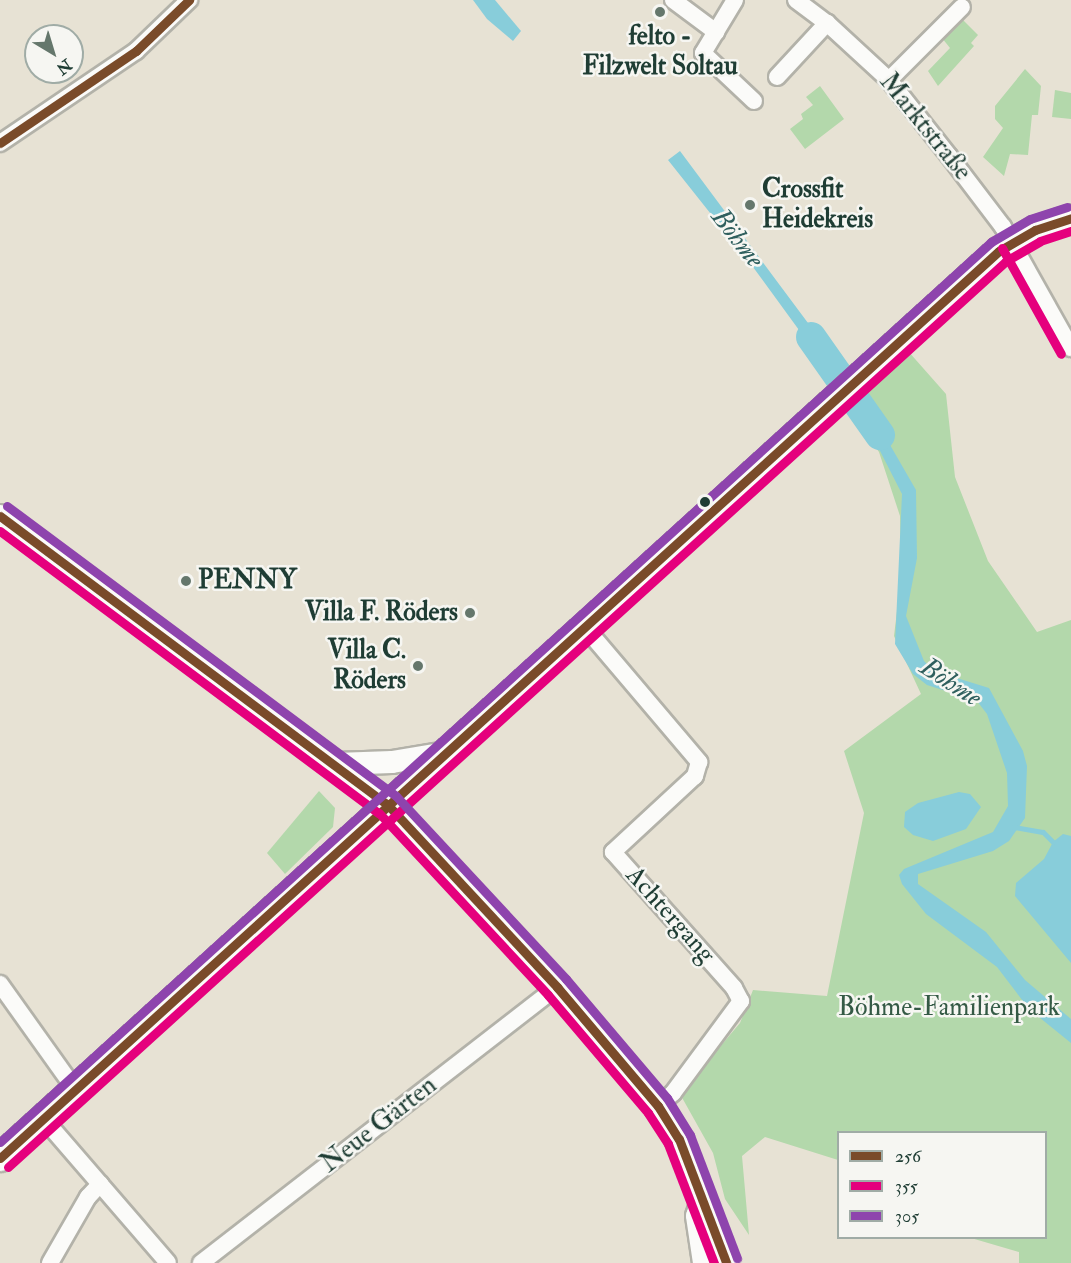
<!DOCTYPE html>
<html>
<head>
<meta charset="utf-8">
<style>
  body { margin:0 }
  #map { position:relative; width:1071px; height:1263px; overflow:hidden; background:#e7e2d4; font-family:"IM FELL Double Pica",serif }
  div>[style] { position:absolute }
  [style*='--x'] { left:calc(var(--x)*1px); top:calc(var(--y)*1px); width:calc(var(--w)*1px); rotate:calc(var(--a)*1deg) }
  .green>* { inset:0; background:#b3d8ab }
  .water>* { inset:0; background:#88cdda }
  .stream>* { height:5px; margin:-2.5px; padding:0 2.5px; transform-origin:2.5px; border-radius:2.5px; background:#88cdda }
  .river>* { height:30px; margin:-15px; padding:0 15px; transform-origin:15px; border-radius:15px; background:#88cdda }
  .roads { filter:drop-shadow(2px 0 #b3b2a9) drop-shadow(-2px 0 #b3b2a9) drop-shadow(0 2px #b3b2a9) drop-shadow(0 -2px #b3b2a9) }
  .street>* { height:16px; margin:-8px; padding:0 8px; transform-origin:8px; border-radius:8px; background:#fbfbf9 }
  .secondary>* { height:22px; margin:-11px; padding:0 11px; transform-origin:11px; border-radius:11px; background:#fbfbf9 }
  .primary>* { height:26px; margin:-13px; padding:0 13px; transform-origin:13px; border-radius:13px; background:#fbfbf9 }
  .bus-1>* { height:9px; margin:-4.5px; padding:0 4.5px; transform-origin:4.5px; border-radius:4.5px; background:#7a4b2a }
  .bus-2>* { height:9px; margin:-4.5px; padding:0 4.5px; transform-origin:4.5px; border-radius:4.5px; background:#e5007d }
  .bus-3>* { height:9px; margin:-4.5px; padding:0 4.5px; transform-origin:4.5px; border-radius:4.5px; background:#8e44ad }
  .dots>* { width:16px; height:16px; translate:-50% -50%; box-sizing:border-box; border:3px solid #f6f6f2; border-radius:50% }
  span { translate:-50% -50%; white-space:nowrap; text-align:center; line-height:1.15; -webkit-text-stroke:5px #f6f6f2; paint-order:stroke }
  .poi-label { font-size:26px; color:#1f3d34; font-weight:700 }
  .left { translate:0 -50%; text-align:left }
  .right { translate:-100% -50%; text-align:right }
  .street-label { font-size:26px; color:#1f3d34 }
  .park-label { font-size:26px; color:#345a45 }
  .water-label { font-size:27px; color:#2f5f5e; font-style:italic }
  .legend { position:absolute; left:837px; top:1131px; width:210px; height:108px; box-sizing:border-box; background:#f6f6f2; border:2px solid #a0aca6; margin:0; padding:8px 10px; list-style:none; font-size:18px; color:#1f3d34 }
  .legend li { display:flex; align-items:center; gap:12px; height:30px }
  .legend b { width:30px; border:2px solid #a0aca6 }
  .north { position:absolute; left:24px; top:24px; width:60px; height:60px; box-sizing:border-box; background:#f6f6f2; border:2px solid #a0aca6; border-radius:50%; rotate:142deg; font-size:16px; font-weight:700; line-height:24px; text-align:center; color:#1f3d34 }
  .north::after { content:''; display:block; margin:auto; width:21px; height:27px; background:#65776c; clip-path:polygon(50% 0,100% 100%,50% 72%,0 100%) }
</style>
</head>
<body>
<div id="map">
  <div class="green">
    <i style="clip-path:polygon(961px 18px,978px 35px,971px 43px,974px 46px,938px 86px,928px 71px,950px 48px,942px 38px)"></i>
    <i style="clip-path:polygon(1025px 69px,1041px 86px,1038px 115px,1032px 115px,1028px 155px,1010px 154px,1004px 176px,983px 157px,1003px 128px,995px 119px,995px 106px)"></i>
    <i style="clip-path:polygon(820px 86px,844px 119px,805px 149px,790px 129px,803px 119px,801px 114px,813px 105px,806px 97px)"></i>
    <i style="clip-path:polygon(1055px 90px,1071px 93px,1071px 119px,1052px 117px)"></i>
    <i style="clip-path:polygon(908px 351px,946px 394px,955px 477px,988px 561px,1037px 632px,1071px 620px,1071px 1263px,1019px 1263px,1019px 1252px,971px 1238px,1046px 1238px,1046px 1132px,838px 1132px,838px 1160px,765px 1137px,742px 1156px,749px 1235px,725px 1199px,713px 1153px,680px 1094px,740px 1023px,753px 990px,827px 996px,864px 813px,844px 751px,921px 694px,894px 636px,901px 578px,900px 516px,879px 452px,846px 407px)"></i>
    <i style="clip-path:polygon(319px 791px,335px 808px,333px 827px,285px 874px,267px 853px)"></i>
  </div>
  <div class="water">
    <i style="clip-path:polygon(473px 0,495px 0,521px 31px,513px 41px,487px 19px)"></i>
    <i style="clip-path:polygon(680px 151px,840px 366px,831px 374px,753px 267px,668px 160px)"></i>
    <i style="clip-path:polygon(863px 398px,916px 490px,917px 558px,906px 616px,924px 661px,934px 671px,989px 688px,1023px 751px,1027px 766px,1025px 818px,1009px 841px,993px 851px,918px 874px,918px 884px,986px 932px,1025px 980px,1071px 1019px,1071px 1043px,1029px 1009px,997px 967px,926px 914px,902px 884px,899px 875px,904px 869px,993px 832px,1008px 806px,1007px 773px,987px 714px,977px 701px,927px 685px,913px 674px,895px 644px,902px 494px,879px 449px,849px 411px)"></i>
    <i style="clip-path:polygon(959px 792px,970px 794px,981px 807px,966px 829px,933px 841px,913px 835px,904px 827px,905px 812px,918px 803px)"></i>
    <i style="clip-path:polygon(1063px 834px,1071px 836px,1071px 963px,1015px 896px,1016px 883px,1044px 859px,1053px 842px)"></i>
  </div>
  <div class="stream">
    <i style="--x:1014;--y:827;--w:29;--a:10"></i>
    <i style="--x:1043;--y:832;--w:14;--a:45"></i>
  </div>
  <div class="river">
    <i style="--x:811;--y:337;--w:120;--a:54.9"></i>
  </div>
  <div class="roads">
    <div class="street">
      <i style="--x:673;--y:0;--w:54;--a:36.7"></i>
      <i style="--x:735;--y:0;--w:62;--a:121.1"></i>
      <i style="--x:703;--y:53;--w:70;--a:43.3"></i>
      <i style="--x:796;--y:0;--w:39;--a:37"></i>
      <i style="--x:827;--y:23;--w:84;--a:42.6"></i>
      <i style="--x:889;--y:80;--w:97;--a:51.7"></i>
      <i style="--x:949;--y:156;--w:89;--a:52.7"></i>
      <i style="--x:1003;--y:227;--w:139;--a:60.7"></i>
      <i style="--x:777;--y:77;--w:74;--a:-47.2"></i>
      <i style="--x:889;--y:80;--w:103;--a:-45"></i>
      <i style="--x:0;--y:143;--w:164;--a:-34.1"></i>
      <i style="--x:136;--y:51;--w:74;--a:-43.9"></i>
      <i style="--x:583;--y:625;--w:180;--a:49.7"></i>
      <i style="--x:699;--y:762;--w:15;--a:106"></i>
      <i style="--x:695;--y:776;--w:112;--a:137.2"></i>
      <i style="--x:613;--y:852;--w:182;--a:48.3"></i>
      <i style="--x:734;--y:988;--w:15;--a:62"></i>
      <i style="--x:741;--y:1001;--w:114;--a:126.5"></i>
      <i style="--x:673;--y:1093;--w:20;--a:139"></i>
      <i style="--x:0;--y:984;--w:129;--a:54.5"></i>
      <i style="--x:43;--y:1118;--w:191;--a:49.2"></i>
      <i style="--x:50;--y:1263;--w:76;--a:-60.1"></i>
      <i style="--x:88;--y:1197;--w:18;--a:-47"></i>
      <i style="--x:201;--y:1263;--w:450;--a:-37.8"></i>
    </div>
    <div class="secondary">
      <i style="--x:0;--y:516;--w:482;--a:36.7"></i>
      <i style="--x:387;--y:804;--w:250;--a:47.1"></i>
      <i style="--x:557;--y:987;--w:156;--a:49.7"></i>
      <i style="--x:658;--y:1106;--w:39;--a:58"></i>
      <i style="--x:679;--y:1139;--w:132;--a:69.1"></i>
      <i style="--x:336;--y:764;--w:56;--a:-2"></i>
      <i style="--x:392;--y:762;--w:50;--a:-9.3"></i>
      <i style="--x:700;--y:1207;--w:9;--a:108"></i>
      <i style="--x:697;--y:1216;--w:48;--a:81.5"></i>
    </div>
    <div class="primary">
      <i style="--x:0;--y:1158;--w:1349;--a:-42.24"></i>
      <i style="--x:999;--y:251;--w:42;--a:-30.3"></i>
      <i style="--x:1035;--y:230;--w:38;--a:-18"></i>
    </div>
  </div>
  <div class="bus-1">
    <i style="--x:0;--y:143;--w:164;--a:-34.1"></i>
    <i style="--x:136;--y:51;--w:74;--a:-43.9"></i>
    <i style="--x:0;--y:516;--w:482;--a:36.7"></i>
    <i style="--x:387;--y:804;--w:250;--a:47.1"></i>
    <i style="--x:557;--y:987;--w:156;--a:49.7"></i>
    <i style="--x:658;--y:1106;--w:39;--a:58"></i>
    <i style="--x:679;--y:1139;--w:132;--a:69.1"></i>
    <i style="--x:0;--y:1158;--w:1349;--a:-42.24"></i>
    <i style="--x:999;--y:251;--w:42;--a:-30.3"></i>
    <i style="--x:1035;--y:230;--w:38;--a:-18"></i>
  </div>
  <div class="bus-2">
    <i style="--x:1002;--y:248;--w:121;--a:60.9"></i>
    <i style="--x:0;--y:531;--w:472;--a:36.7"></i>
    <i style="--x:379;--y:813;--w:248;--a:47.1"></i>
    <i style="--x:548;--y:995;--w:155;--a:49.7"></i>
    <i style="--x:648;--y:1113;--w:37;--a:57"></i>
    <i style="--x:668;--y:1144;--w:128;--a:68.9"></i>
    <i style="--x:8;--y:1167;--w:1348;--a:-42.23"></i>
    <i style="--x:1006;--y:261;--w:39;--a:-30"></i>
    <i style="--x:1040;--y:241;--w:33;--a:-18"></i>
  </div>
  <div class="bus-3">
    <i style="--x:7;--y:506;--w:485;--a:36.7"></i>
    <i style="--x:396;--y:796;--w:250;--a:47.1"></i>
    <i style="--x:566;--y:979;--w:156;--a:49.7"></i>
    <i style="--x:667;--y:1098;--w:44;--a:58.1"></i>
    <i style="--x:690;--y:1135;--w:132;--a:69.1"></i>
    <i style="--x:0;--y:1142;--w:1339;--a:-42.24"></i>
    <i style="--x:991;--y:242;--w:45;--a:-30.5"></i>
    <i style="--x:1030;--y:219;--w:39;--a:-18"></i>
  </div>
  <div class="dots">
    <i style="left:660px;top:12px;background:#65776c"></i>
    <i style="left:750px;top:205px;background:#65776c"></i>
    <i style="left:705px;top:502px;background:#1f3d34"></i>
    <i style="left:186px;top:581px;background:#65776c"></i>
    <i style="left:470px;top:613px;background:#65776c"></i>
    <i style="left:418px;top:666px;background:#65776c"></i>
  </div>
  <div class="poi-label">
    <span style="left:660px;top:52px">felto -<br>Filzwelt Soltau</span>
    <span class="left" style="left:762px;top:205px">Crossfit<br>Heidekreis</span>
    <span class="left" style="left:198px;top:581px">PENNY</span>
    <span class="right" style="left:458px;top:613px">Villa F. Röders</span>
    <span class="right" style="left:406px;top:666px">Villa C.<br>Röders</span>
  </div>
  <div class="street-label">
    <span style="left:925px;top:127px;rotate:51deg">Marktstraße</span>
    <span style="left:670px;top:915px;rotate:48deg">Achtergang</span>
    <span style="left:379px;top:1125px;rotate:-38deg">Neue Gärten</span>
  </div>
  <div class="park-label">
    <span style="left:949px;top:1008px">Böhme-Familienpark</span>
  </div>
  <div class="water-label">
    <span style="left:738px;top:238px;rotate:52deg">Böhme</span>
    <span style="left:951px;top:682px;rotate:33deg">Böhme</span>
  </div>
  <ul class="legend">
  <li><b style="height:8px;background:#7a4b2a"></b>256</li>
  <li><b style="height:8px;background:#e5007d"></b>355</li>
  <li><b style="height:8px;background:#8e44ad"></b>305</li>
  </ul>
  <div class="north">N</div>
</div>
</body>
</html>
